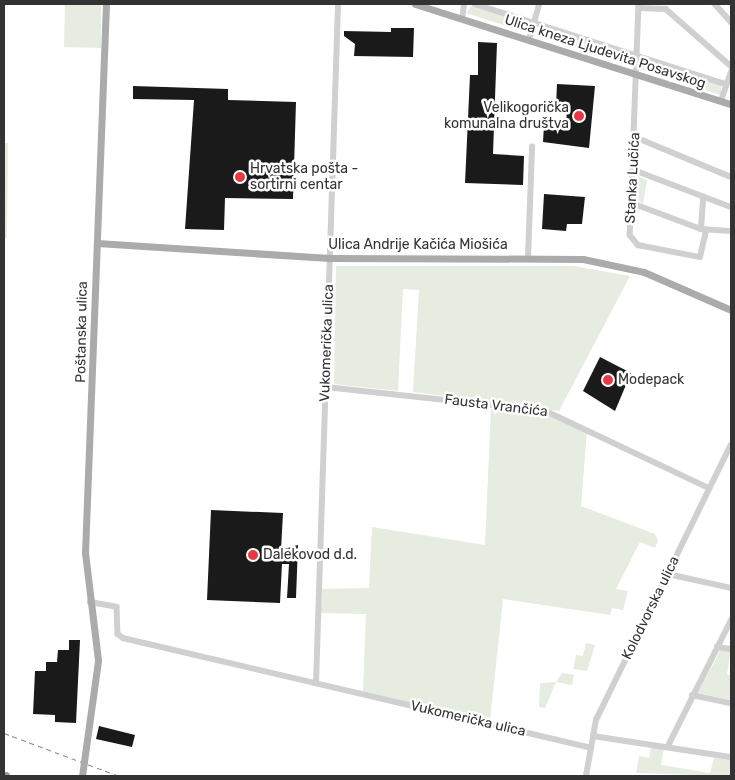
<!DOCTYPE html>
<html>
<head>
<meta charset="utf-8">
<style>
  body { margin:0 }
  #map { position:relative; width:735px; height:780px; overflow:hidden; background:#fff; font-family:Rubik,sans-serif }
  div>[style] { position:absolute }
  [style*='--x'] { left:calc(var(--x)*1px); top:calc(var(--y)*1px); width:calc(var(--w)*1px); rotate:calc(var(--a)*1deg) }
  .green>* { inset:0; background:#e6ecdf }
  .building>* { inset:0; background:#1a1a1a }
  .minor>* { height:5.5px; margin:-2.75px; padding:0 2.75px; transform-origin:2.75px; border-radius:2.75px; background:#d0d0d0 }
  .major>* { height:7px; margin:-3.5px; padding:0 3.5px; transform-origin:3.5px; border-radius:3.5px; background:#ababab }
  .highway>* { height:8px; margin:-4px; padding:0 4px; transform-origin:4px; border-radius:4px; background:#9a9a9a }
  .rail>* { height:1px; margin-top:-0.5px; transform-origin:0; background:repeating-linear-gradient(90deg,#888 0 5px,transparent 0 9px) }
  .major-bridge>* { height:7px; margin:-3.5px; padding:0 3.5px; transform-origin:3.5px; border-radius:3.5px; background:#ababab }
  .dots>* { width:14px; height:14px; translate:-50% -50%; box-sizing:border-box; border:2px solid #fff; border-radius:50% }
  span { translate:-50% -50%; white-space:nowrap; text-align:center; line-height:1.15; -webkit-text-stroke:5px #fff; paint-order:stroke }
  .street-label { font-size:14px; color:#333 }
  .poi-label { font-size:14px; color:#333 }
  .right { translate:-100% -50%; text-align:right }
  .left { translate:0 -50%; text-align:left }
  .frame { position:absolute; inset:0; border:5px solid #333; pointer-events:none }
</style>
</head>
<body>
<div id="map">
  <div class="green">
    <i style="clip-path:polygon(65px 4px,101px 4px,101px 48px,64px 47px)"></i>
    <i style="clip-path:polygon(472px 5px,527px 22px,528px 28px,523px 31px,466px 13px)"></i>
    <i style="clip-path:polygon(541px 28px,635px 55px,636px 66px,539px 36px)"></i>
    <i style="clip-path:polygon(642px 60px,721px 85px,721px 95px,641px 69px)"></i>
    <i style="clip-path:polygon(4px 143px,8px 143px,7px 238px,4px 238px)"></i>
    <i style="clip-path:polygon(636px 176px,647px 180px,643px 204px,636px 198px)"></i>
    <i style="clip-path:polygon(336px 266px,573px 266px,630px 276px,559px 411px,413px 392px,419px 290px,403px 289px,398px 391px,334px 384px)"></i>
    <i style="clip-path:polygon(491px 409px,550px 415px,587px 430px,581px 506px,655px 534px,658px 541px,655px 548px,640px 542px,616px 589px,628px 591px,623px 610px,612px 608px,610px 615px,503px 599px,490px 721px,363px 692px,366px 614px,321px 613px,322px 589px,369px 588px,372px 527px,485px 545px)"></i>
    <i style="clip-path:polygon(586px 643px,595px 645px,587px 671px,573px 669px,576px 655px,583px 656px)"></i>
    <i style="clip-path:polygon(721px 649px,731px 651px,727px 674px,731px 676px,731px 700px,698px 693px)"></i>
    <i style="clip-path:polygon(562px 673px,574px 675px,572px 685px,556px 682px,545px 708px,539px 707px,540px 683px,556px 682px)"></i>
    <i style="clip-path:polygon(651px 747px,664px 749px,661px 765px,710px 773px,714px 758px,731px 760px,731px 776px,636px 773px,639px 756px,649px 758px)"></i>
  </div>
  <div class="building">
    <i style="clip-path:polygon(391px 28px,414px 28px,413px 57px,354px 56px,355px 44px,344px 36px,344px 31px,391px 32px)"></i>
    <i style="clip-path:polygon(478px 42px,497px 43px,493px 154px,524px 156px,523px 185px,465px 183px,470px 75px,478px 75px)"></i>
    <i style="clip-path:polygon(557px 84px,595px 86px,589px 148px,543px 142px,544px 125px,566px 126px,567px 106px,556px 106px)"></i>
    <i style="clip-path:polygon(133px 86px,228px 89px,228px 100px,296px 102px,293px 199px,225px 198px,224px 230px,185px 229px,194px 100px,133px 99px)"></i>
    <i style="clip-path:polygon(544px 194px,585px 197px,582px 224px,567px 224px,566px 231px,542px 229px)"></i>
    <i style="clip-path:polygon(600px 357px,631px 373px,615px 411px,583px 391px)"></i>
    <i style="clip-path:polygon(211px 510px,283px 513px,281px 550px,298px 545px,296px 598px,287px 598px,289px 564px,282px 564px,280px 603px,207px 600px)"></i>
    <i style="clip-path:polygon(69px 640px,80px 640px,76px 723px,55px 722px,55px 715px,33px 714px,35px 671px,46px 671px,46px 662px,57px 662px,58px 650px,69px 650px)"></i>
    <i style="clip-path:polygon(99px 726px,135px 735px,132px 747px,96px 739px)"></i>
  </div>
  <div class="minor">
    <i style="--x:475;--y:4;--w:262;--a:17.7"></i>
    <i style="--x:639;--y:4;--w:231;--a:92.2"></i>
    <i style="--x:630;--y:235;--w:13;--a:51"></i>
    <i style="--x:638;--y:245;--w:63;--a:11"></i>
    <i style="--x:700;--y:257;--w:28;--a:-77"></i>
    <i style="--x:715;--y:4;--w:24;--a:48"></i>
    <i style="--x:639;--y:8;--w:27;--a:2"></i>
    <i style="--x:666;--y:9;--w:86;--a:41.2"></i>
    <i style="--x:462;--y:19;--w:15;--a:-82"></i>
    <i style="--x:529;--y:40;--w:37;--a:-74"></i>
    <i style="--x:721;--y:101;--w:31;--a:-71"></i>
    <i style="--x:635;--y:137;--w:104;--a:22.6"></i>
    <i style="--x:634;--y:170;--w:104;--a:20.9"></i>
    <i style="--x:632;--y:203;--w:74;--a:20.6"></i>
    <i style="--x:701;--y:229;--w:30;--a:4"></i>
    <i style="--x:701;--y:229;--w:32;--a:-86"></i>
    <i style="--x:528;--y:258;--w:111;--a:-87.9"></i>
    <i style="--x:326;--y:387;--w:221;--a:6.2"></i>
    <i style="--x:546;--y:411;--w:180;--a:25.3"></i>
    <i style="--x:668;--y:574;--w:65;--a:12.5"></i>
    <i style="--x:90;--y:602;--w:27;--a:10"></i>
    <i style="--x:117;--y:607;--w:27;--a:88"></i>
    <i style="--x:118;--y:634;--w:6;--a:39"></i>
    <i style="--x:123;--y:638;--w:481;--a:13.2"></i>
    <i style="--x:717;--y:647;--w:14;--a:8"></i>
    <i style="--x:316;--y:683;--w:679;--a:-88.14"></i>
    <i style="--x:692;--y:695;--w:40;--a:12"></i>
    <i style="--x:593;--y:736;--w:140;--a:8.7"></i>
    <i style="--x:668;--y:746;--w:141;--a:-63.4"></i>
    <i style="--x:586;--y:776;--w:57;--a:-79.9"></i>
    <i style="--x:596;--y:720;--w:306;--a:-63.9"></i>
  </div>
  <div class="major">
    <i style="--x:415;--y:4;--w:331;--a:17.6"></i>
    <i style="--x:97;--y:243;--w:233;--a:3.7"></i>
    <i style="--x:330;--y:258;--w:253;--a:0.2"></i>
    <i style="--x:583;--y:259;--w:62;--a:12"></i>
    <i style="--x:644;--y:272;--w:95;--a:23.6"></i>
    <i style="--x:98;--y:660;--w:108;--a:-96.9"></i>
    <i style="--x:85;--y:553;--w:549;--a:-87.81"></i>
  </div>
  <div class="highway">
    <i style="--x:4;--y:776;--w:2;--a:0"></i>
  </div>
  <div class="rail">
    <i style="--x:4;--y:733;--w:123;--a:20.5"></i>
  </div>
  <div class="major-bridge">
    <i style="--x:82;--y:776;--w:117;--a:-82.1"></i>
  </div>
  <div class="dots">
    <i style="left:579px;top:116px;background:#e63946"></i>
    <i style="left:240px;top:177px;background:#e63946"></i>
    <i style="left:608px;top:380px;background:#e63946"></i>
    <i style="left:253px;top:555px;background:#e63946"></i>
  </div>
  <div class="street-label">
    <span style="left:605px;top:52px;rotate:18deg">Ulica kneza Ljudevita Posavskog</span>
    <span style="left:633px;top:178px;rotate:-87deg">Stanka Lučića</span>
    <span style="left:418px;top:245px">Ulica Andrije Kačića Miošića</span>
    <span style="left:82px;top:332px;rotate:-89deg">Poštanska ulica</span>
    <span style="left:327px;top:343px;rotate:-88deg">Vukomerička ulica</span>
    <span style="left:496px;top:406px;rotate:7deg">Fausta Vrančića</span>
    <span style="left:651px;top:608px;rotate:-64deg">Kolodvorska ulica</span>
    <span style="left:468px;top:719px;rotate:13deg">Vukomerička ulica</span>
  </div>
  <div class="poi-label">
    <span class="right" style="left:569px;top:116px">Velikogorička<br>komunalna društva</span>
    <span class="left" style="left:250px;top:177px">Hrvatska pošta -<br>sortirni centar</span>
    <span class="left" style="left:618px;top:380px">Modepack</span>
    <span class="left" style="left:263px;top:555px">Dalekovod d.d.</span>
  </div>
  <div class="frame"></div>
</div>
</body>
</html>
